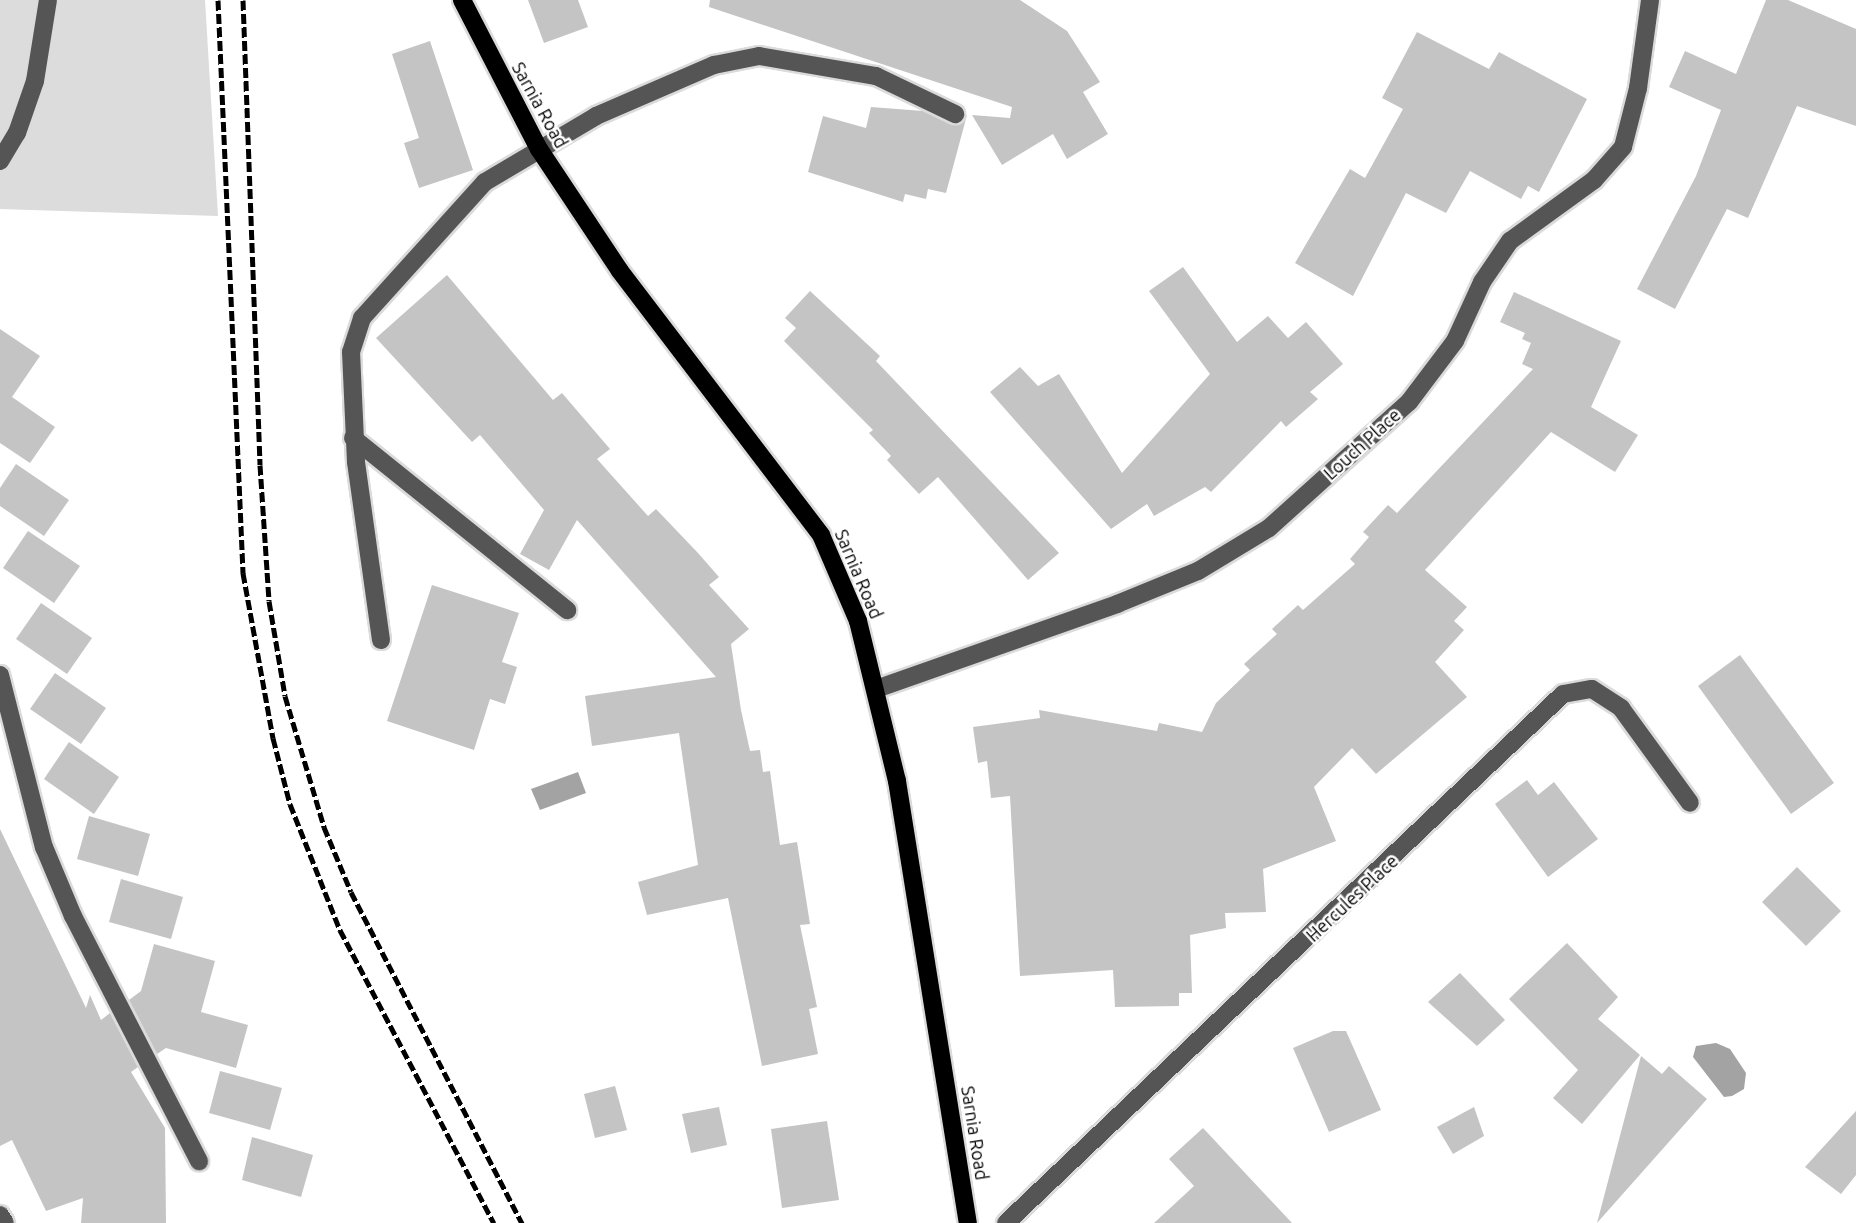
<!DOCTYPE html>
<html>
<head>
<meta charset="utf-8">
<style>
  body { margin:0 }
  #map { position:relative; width:1856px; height:1223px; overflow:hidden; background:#fff; font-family:Ubuntu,sans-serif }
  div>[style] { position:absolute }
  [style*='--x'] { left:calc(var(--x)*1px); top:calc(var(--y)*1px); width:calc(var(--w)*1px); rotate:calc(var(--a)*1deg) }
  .green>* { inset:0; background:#dcdcdc }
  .water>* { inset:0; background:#a3a3a3 }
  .building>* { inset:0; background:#c4c4c4 }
  .roads { filter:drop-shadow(2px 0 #dbdbdb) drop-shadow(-2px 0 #dbdbdb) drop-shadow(0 2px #dbdbdb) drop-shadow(0 -2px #dbdbdb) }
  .minor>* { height:18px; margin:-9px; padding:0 9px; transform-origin:9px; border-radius:9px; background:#555 }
  .major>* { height:18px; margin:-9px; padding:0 9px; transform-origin:9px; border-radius:9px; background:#000 }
  .rail>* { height:5px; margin-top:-2.5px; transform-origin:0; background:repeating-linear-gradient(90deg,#000 0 10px,transparent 0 13.5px) }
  span { translate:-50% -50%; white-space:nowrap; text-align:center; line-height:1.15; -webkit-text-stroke:5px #fff; paint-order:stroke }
  .street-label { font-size:18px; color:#000 }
</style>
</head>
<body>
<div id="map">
  <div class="green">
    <i style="clip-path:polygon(0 0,205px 0,218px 216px,0 209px)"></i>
  </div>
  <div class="water">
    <i style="clip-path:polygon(578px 772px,586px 793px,540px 810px,531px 789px)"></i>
    <i style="clip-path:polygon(1716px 1043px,1730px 1049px,1746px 1073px,1744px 1089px,1732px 1096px,1724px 1097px,1693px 1057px,1696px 1046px)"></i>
  </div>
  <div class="building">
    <i style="clip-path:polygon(528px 0,578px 0,588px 27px,544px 43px)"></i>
    <i style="clip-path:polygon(710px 0,1020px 0,1067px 31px,1100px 82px,1083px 92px,1108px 134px,1067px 159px,1053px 134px,1002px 165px,972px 115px,1010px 118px,1012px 107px,709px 7px)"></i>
    <i style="clip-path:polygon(1766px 0,1788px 0,1856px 29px,1856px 126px,1797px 106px,1748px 218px,1727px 209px,1675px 309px,1637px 289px,1696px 176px,1721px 110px,1669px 87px,1685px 51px,1736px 74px)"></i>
    <i style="clip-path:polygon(1417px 32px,1489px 69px,1499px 52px,1587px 99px,1539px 192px,1528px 186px,1521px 199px,1470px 171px,1446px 213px,1406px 193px,1353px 296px,1295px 263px,1350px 169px,1365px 178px,1403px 109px,1382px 98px)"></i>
    <i style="clip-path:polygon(430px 41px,473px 170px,419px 188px,404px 143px,419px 138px,392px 54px)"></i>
    <i style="clip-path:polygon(871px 107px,923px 111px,955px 125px,967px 115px,946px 193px,928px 189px,926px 199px,905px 194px,903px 202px,808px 172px,823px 116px,866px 128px)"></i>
    <i style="clip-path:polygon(1183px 267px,1237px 342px,1268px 316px,1288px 338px,1306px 322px,1343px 364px,1310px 392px,1318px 399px,1286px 427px,1281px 421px,1211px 492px,1205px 487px,1154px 516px,1147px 504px,1111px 529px,990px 392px,1020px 367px,1038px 386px,1059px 374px,1122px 473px,1210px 374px,1149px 291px)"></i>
    <i style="clip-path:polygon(447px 275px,553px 400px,562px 393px,610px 449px,597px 459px,648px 516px,656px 509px,698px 553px,719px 577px,709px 585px,749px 629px,731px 644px,741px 710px,750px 751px,760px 750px,763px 772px,770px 771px,780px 845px,797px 842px,810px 924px,800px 925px,817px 1007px,809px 1009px,818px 1054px,762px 1066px,728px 898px,647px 915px,638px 882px,698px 865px,679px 733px,592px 746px,585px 696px,716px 677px,577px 520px,549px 570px,520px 554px,544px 510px,480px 435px,472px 442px,376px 338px)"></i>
    <i style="clip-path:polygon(810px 291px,880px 356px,876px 361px,1059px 553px,1028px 580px,938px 477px,919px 494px,887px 460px,891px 456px,869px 433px,873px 430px,784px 341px,796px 328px,785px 318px)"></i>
    <i style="clip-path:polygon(1514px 292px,1621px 341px,1591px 407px,1638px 435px,1615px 472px,1551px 432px,1425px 570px,1467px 607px,1454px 621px,1464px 630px,1435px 662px,1467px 697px,1376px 774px,1352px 748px,1314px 787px,1336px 841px,1263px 869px,1266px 912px,1225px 913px,1226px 928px,1190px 935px,1192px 993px,1179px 993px,1179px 1006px,1115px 1007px,1113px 970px,1020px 976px,1010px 796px,991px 798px,987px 761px,978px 763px,973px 727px,1040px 718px,1039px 710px,1157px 731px,1159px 723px,1202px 732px,1216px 703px,1250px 670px,1244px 664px,1277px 634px,1272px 629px,1298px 605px,1303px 610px,1355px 564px,1350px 559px,1369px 537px,1363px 532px,1388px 505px,1397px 513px,1533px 369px,1522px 364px,1531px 343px,1522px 339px,1525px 333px,1500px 322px)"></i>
    <i style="clip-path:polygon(0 329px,40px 356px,12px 397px,55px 427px,30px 463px,0 443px)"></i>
    <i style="clip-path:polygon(16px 464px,69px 500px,44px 536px,0 506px,0 488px)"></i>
    <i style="clip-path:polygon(28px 531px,80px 566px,54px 603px,3px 568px)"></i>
    <i style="clip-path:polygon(432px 585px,519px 613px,502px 662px,517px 667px,505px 704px,490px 699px,474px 750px,387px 721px)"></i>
    <i style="clip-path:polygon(41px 603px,92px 638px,67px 674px,16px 639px)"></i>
    <i style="clip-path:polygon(1740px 655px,1834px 783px,1791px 814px,1698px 686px)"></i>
    <i style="clip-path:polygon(55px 673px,106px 708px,81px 744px,30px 709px)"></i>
    <i style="clip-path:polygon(69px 742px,119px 777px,94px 814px,44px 779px)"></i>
    <i style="clip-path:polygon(1527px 780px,1538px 795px,1554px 782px,1598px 839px,1548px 877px,1495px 804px)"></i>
    <i style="clip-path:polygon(89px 816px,150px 834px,138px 876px,77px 859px)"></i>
    <i style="clip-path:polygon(0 829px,86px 1008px,90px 995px,101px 1020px,110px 1013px,138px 1067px,131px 1072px,165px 1128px,166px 1223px,81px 1223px,83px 1198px,46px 1211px,12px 1140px,0 1146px)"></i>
    <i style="clip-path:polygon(1797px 867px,1841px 911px,1806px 946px,1762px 902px)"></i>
    <i style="clip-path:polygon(121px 879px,183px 897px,171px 939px,109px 922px)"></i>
    <i style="clip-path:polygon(1567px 943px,1618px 997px,1598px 1019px,1640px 1055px,1582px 1124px,1553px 1098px,1578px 1070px,1509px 999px)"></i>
    <i style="clip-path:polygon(154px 944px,215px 961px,201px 1012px,248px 1025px,236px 1068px,166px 1048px,157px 1054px,129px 1000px,141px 991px)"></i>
    <i style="clip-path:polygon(1460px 973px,1505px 1020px,1477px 1046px,1428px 1002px)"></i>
    <i style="clip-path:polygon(1333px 1031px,1346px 1031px,1381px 1110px,1329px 1132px,1293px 1048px)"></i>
    <i style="clip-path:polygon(1641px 1056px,1662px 1074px,1669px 1066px,1707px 1099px,1597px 1223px)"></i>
    <i style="clip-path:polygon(220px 1071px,282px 1088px,270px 1130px,209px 1113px)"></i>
    <i style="clip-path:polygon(615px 1086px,627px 1130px,595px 1138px,584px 1094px)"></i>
    <i style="clip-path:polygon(719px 1107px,727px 1145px,691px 1153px,682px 1114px)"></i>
    <i style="clip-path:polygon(1474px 1107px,1484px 1136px,1453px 1154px,1437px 1127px)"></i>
    <i style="clip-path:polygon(1856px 1111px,1856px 1175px,1841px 1194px,1805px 1167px)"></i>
    <i style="clip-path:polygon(827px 1121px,839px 1200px,782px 1208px,771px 1129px)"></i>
    <i style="clip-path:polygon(1203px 1128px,1292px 1223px,1154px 1223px,1194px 1186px,1169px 1159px)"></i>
    <i style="clip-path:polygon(252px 1137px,313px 1155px,301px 1197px,242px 1180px)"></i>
  </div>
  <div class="roads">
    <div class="minor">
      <i style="--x:0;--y:161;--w:33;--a:-59"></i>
      <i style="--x:17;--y:133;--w:55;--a:-70.9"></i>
      <i style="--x:35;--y:81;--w:82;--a:-80.9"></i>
      <i style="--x:353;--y:438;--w:275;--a:38.8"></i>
      <i style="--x:381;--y:640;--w:180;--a:-98"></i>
      <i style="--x:356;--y:462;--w:110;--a:-92.6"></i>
      <i style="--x:351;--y:352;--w:36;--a:-72"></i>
      <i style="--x:362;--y:318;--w:183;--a:-47.9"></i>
      <i style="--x:485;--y:182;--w:129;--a:-30.7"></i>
      <i style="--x:596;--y:116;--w:129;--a:-23.4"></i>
      <i style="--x:714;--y:65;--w:46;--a:-11.3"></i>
      <i style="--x:759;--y:56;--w:119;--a:9.7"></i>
      <i style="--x:876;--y:76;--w:88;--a:25.7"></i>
      <i style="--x:0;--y:675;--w:178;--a:75.7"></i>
      <i style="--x:44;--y:847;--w:75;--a:67.2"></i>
      <i style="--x:73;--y:916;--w:276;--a:62.8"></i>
      <i style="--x:876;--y:689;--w:256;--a:-19.4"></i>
      <i style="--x:1117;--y:604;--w:87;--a:-22.2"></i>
      <i style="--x:1198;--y:571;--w:83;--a:-31.2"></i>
      <i style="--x:1269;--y:528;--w:188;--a:-42"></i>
      <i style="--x:1409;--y:402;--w:76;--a:-53"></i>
      <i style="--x:1455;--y:341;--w:65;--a:-65.4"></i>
      <i style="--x:1482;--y:282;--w:50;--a:-55.7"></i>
      <i style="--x:1510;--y:241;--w:104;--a:-36"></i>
      <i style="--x:1594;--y:180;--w:44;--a:-48.7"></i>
      <i style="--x:1623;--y:147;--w:61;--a:-75.7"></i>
      <i style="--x:1638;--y:88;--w:89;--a:-82.2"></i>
      <i style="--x:0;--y:1215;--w:9;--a:58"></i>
      <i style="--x:1006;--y:1223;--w:768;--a:-43.52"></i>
      <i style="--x:1563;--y:694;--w:29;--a:-10"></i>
      <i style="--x:1592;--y:689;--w:35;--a:33"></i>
      <i style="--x:1621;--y:708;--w:117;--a:54"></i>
    </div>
    <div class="major">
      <i style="--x:462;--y:0;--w:168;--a:62.7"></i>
      <i style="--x:539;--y:149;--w:146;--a:56.4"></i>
      <i style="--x:620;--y:271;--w:332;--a:52.7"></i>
      <i style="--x:821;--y:535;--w:94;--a:66.7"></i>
      <i style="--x:858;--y:621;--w:165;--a:76.3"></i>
      <i style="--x:897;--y:781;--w:448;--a:80.9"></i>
    </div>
  </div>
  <div class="rail">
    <i style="--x:218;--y:0;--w:574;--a:87.5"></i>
    <i style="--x:243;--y:573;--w:168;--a:79.7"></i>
    <i style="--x:273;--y:738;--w:68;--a:75.6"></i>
    <i style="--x:290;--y:804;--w:136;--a:68.4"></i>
    <i style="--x:340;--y:930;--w:331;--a:62.3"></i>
    <i style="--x:243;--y:0;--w:465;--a:87.9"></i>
    <i style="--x:260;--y:465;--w:136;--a:86.2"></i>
    <i style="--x:269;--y:601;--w:96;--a:80.4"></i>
    <i style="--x:285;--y:696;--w:137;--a:73.4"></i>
    <i style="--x:324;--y:827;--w:70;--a:67.4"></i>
    <i style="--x:351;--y:892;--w:373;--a:62.7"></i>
  </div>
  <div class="street-label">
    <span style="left:540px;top:105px;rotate:61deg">Sarnia Road</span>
    <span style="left:1362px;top:444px;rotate:-42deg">Louch Place</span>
    <span style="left:859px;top:574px;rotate:67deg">Sarnia Road</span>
    <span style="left:1352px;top:898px;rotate:-43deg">Hercules Place</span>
    <span style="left:975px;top:1133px;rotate:81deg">Sarnia Road</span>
  </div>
</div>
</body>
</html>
